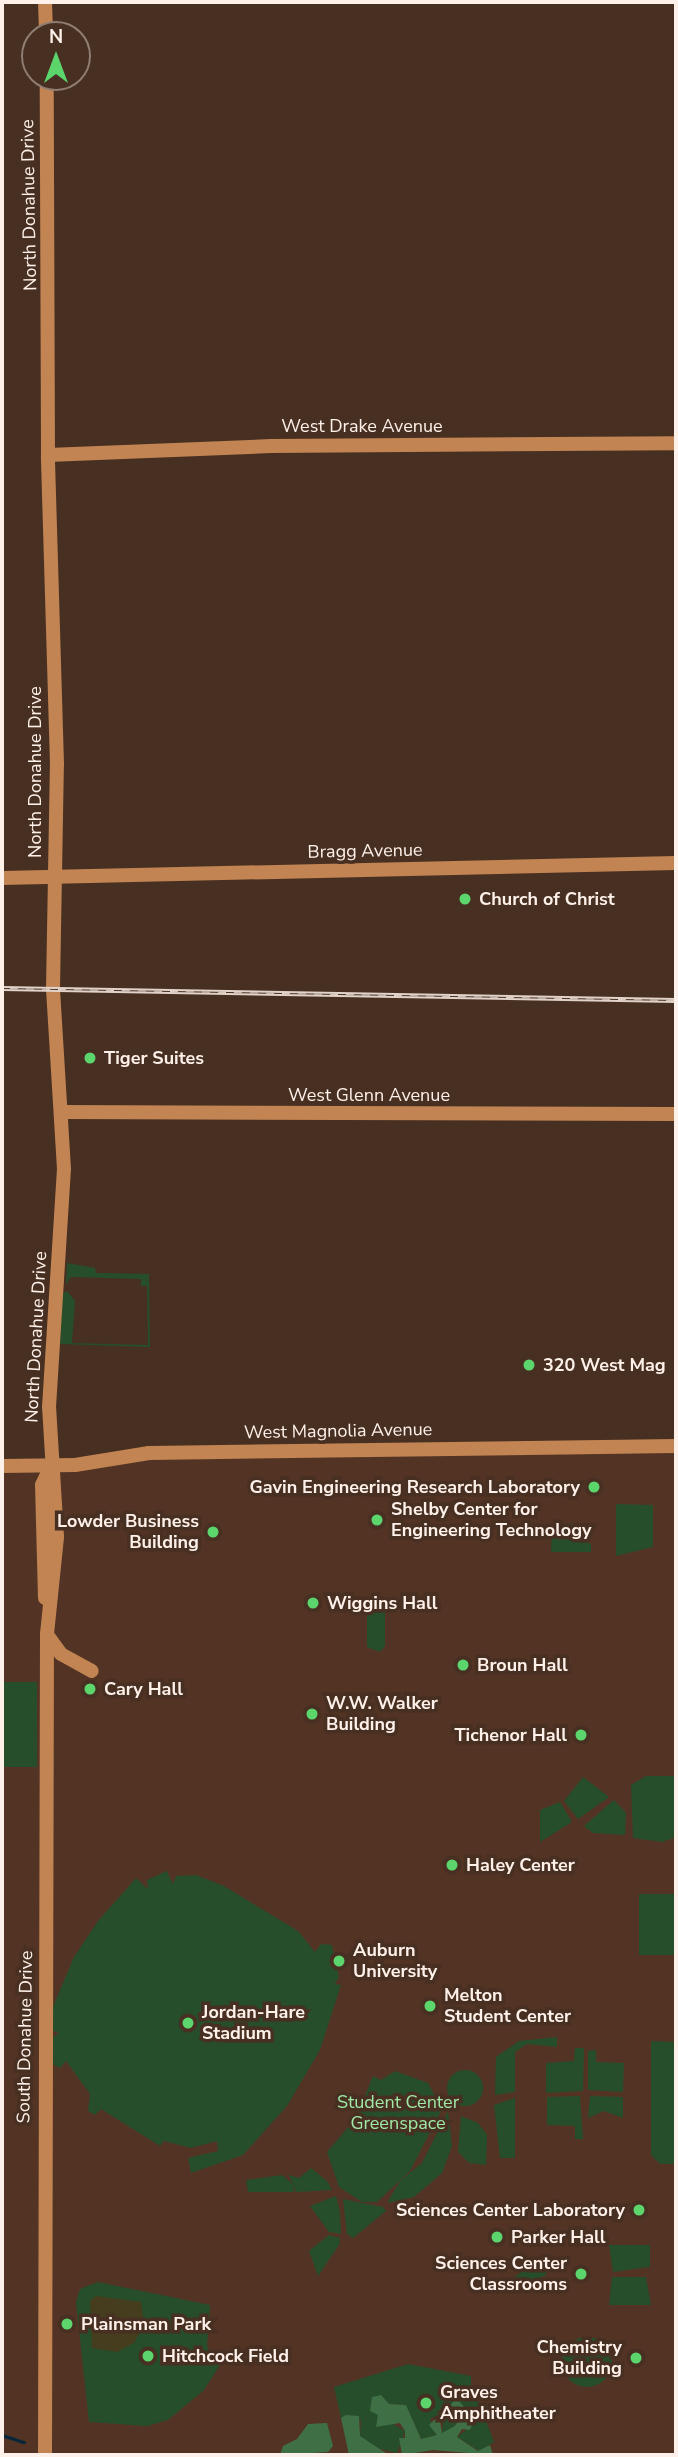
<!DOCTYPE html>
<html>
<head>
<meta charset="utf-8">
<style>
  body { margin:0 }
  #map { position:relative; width:678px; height:2457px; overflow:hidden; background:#472f22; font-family:"Nunito Sans",sans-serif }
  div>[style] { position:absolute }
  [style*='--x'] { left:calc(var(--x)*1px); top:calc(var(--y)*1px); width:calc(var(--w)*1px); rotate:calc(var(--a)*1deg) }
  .built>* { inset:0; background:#533424 }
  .green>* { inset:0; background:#264e2b }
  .round { border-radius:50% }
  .forest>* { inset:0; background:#3f7045 }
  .sand>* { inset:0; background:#453d1d }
  .stream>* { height:2.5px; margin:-1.25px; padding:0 1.25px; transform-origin:1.25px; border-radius:1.25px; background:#07263a }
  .secondary>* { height:14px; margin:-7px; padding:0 7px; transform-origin:7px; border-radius:7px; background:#c18452 }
  .rail>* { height:5px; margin-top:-2.5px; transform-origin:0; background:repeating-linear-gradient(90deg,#472f22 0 8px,#e1d2ca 0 16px); box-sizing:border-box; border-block:2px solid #e1d2ca }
  .dots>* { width:19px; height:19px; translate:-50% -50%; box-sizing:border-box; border:4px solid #472f22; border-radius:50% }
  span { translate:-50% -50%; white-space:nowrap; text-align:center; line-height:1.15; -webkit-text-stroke:7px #472f22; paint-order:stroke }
  .street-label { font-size:18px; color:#fef1ea }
  .poi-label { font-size:18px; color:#fef1ea; font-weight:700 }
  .left { translate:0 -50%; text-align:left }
  .right { translate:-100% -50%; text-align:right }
  .park-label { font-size:18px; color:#9fe8a6 }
  .frame { position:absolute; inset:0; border:4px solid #fef1ea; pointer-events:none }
  .north { position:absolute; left:21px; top:21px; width:70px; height:70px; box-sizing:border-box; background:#472f22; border:2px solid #907d72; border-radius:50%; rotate:0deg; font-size:19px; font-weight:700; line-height:28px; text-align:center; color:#fef1ea }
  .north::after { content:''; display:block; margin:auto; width:24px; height:32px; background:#5cd56d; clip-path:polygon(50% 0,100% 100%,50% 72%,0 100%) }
</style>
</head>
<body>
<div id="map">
  <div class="built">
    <i style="clip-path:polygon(676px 1446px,676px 2455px,2px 2455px,2px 1466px,130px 1453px)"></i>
  </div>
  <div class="green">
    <i style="clip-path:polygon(67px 1263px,95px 1268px,96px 1273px,149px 1274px,150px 1347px,60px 1344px,62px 1294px,67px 1291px,75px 1301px,72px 1343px,148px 1345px,147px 1286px,141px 1286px,141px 1279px,71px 1277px,66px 1284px)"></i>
    <i style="clip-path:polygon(616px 1504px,653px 1505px,653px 1547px,616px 1556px)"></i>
    <i style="clip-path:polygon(552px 1524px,591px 1524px,591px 1532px,579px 1538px,591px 1544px,591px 1552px,551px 1552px)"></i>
    <i style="clip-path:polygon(367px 1606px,385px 1606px,385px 1646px,380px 1652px,367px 1647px)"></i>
    <i style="clip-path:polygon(2px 1682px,37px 1682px,37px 1767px,2px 1767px)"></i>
    <i style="clip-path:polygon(646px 1776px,676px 1776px,676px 1837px,662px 1842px,633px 1838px,631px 1785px)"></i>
    <i style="clip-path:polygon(583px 1777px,609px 1797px,578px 1819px,564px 1801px)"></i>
    <i style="clip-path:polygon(614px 1800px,626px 1813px,625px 1835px,593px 1833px,584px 1826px)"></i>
    <i style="clip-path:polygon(560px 1802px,572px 1822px,540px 1842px,540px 1810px)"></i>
    <i style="clip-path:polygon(167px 1871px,173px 1884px,176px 1876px,196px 1875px,224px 1886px,298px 1931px,315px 1952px,321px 1944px,332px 1945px,339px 1977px,335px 1984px,341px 1985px,320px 2050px,287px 2106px,243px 2155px,191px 2173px,188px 2158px,218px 2151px,217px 2141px,191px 2148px,164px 2141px,160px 2146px,101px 2109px,95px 2115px,88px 2111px,90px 2094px,66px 2061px,60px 2068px,52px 2064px,53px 2037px,59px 2033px,44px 2028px,74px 1957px,98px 1921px,136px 1878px,148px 1889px,147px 1880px)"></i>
    <i style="clip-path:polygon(639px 1894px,676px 1894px,676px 1955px,639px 1955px)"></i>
    <i style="clip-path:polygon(557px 2037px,557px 2047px,527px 2044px,515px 2052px,515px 2092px,495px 2095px,496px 2057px,519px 2041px)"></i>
    <i style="clip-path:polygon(651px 2041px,676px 2042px,676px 2164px,660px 2164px,651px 2155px)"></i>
    <i style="clip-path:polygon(575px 2048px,584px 2048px,583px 2091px,546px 2093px,546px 2063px,574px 2061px)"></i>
    <i style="clip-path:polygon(596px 2050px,596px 2062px,624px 2063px,623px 2092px,588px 2090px,588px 2051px)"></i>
    <i class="round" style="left:447px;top:2070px;width:36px;height:36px"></i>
    <i style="clip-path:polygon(395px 2071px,428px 2083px,442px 2109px,410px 2171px,377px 2202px,362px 2202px,339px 2187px,327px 2152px,356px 2118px,373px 2076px,381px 2080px)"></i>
    <i style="clip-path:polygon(580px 2096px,583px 2139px,575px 2139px,575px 2126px,547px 2125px,547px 2097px)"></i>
    <i style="clip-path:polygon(590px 2096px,623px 2097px,623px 2118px,604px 2111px,588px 2118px)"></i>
    <i style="clip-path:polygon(515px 2098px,515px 2158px,500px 2158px,494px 2105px)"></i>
    <i style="clip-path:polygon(448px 2111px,452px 2146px,442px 2173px,414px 2197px,387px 2203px,400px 2181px,422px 2163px)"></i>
    <i style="clip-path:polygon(461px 2116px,478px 2123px,487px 2135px,486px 2165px,469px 2163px,458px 2152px)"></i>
    <i style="clip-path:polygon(311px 2168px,328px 2182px,332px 2190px,296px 2192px,289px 2175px,299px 2178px)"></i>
    <i style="clip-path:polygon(282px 2175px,293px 2184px,294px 2192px,248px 2192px,246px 2180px)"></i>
    <i style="clip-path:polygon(336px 2196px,340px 2212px,341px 2234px,329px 2232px,310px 2206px)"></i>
    <i style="clip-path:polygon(343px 2199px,383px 2207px,386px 2211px,353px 2238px,347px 2234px)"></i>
    <i style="clip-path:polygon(329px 2235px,340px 2238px,339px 2245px,318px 2276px,309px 2251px)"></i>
    <i style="clip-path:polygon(609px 2245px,650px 2245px,650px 2267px,613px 2272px)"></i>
    <i style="clip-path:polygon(536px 2258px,547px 2265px,546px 2275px,509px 2292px,500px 2278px,509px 2282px,525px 2269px,523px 2263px,529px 2267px)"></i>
    <i style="clip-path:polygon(612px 2277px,646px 2277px,651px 2305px,609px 2305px)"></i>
    <i style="clip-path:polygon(98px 2282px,210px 2305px,207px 2347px,220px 2365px,204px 2390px,168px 2420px,147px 2426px,89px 2422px,76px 2302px,80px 2289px)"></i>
    <i class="round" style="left:562px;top:2337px;width:50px;height:50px"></i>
    <i style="clip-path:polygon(408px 2364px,471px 2376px,471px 2398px,490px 2407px,486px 2421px,494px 2442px,479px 2451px,457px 2437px,466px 2430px,462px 2409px,455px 2426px,442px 2434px,443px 2420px,438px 2415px,430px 2419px,437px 2435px,421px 2439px,406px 2405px,389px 2404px,381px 2395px,379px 2415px,405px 2431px,397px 2453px,377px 2448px,360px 2436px,361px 2420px,341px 2418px,334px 2387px)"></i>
  </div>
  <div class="forest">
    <i style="clip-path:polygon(381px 2395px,389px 2404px,406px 2405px,421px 2439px,437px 2435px,429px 2425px,439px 2415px,442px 2433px,455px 2426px,460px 2417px,449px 2408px,456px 2397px,474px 2420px,470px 2430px,462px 2429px,457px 2437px,478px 2451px,490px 2445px,493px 2455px,433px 2450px,402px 2455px,399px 2438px,405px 2438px,405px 2431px,400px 2423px,376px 2427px,378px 2415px,370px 2411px,372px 2397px)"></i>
    <i style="clip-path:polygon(346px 2415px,359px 2416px,360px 2436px,389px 2455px,349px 2455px,341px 2418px)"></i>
    <i style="clip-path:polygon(327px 2423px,333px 2446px,328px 2452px,280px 2455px,283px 2446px,297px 2439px,308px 2424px)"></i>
  </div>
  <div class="sand">
    <i style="clip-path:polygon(96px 2296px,141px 2302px,144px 2325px,134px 2343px,117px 2352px,92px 2348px,90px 2301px)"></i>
  </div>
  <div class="stream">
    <i style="--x:2;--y:2435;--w:23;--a:18"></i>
  </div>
  <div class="secondary">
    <i style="--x:45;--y:2;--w:33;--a:88"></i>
    <i style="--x:48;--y:455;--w:223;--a:-2.3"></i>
    <i style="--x:271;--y:446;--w:405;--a:-0.4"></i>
    <i style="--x:2;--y:878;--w:674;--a:-1.27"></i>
    <i style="--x:61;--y:1112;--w:615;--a:0.19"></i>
    <i style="--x:2;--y:1466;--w:73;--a:-0.8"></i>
    <i style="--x:75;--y:1465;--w:75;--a:-9.2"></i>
    <i style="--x:149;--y:1453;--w:527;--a:-0.76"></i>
    <i style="--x:45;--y:1598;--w:113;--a:-91.5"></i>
    <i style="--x:42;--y:1485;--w:21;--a:-65"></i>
    <i style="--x:48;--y:1636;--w:22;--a:54"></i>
    <i style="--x:61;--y:1654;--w:35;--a:29"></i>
    <i style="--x:45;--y:2455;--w:821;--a:-89.86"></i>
    <i style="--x:47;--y:1634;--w:98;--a:-84.1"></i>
    <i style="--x:57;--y:1537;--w:130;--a:-93.5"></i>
    <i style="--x:49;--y:1407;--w:238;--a:-86.4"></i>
    <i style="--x:64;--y:1169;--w:180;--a:-93.5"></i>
    <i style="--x:53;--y:989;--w:225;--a:-89"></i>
    <i style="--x:57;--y:764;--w:309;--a:-91.7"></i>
    <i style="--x:48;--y:455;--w:378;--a:-90.2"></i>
  </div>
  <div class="rail">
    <i style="--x:2;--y:988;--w:674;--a:1.02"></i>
  </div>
  <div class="dots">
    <i style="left:465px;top:899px;background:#5cd56d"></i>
    <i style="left:90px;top:1058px;background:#5cd56d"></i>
    <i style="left:529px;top:1365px;background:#5cd56d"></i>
    <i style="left:594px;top:1487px;background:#5cd56d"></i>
    <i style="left:377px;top:1520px;background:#5cd56d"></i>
    <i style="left:213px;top:1532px;background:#5cd56d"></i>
    <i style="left:313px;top:1603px;background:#5cd56d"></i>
    <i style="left:463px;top:1665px;background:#5cd56d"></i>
    <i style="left:90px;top:1689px;background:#5cd56d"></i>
    <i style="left:312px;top:1714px;background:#5cd56d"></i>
    <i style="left:581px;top:1735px;background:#5cd56d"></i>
    <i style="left:452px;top:1865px;background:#5cd56d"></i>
    <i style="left:339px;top:1961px;background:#5cd56d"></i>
    <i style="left:430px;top:2006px;background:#5cd56d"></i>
    <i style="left:188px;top:2023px;background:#5cd56d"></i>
    <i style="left:639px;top:2210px;background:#5cd56d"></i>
    <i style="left:497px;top:2237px;background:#5cd56d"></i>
    <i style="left:581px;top:2274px;background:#5cd56d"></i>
    <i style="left:67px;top:2324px;background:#5cd56d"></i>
    <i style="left:148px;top:2356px;background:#5cd56d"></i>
    <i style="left:636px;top:2358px;background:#5cd56d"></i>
    <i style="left:426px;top:2403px;background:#5cd56d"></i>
  </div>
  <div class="street-label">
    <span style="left:29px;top:205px;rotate:-91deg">North Donahue Drive</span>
    <span style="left:362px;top:426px">West Drake Avenue</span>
    <span style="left:35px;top:772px;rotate:-90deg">North Donahue Drive</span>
    <span style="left:365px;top:851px;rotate:-1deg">Bragg Avenue</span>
    <span style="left:369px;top:1095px">West Glenn Avenue</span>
    <span style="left:36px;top:1337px;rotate:-87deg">North Donahue Drive</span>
    <span style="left:338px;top:1431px;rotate:-1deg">West Magnolia Avenue</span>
    <span style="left:25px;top:2037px;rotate:-89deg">South Donahue Drive</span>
  </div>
  <div class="poi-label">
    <span class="left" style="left:479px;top:899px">Church of Christ</span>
    <span class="left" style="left:104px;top:1058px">Tiger Suites</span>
    <span class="left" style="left:543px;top:1365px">320 West Mag</span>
    <span class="right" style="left:580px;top:1487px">Gavin Engineering Research Laboratory</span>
    <span class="left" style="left:391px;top:1520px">Shelby Center for<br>Engineering Technology</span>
    <span class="right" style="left:199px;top:1532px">Lowder Business<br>Building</span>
    <span class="left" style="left:327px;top:1603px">Wiggins Hall</span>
    <span class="left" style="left:477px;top:1665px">Broun Hall</span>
    <span class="left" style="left:104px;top:1689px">Cary Hall</span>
    <span class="left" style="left:326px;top:1714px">W.W. Walker<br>Building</span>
    <span class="right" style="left:567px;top:1735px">Tichenor Hall</span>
    <span class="left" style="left:466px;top:1865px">Haley Center</span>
    <span class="left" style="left:353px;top:1961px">Auburn<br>University</span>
    <span class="left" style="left:444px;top:2006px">Melton<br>Student Center</span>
    <span class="left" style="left:202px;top:2023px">Jordan-Hare<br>Stadium</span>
    <span class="right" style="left:625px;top:2210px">Sciences Center Laboratory</span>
    <span class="left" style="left:511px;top:2237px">Parker Hall</span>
    <span class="right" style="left:567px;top:2274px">Sciences Center<br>Classrooms</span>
    <span class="left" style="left:81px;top:2324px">Plainsman Park</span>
    <span class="right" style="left:622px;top:2358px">Chemistry<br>Building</span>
    <span class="left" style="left:162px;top:2356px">Hitchcock Field</span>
    <span class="left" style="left:440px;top:2403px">Graves<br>Amphitheater</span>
  </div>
  <div class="park-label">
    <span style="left:398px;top:2113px">Student Center<br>Greenspace</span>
  </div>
  <div class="frame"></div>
  <div class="north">N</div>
</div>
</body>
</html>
